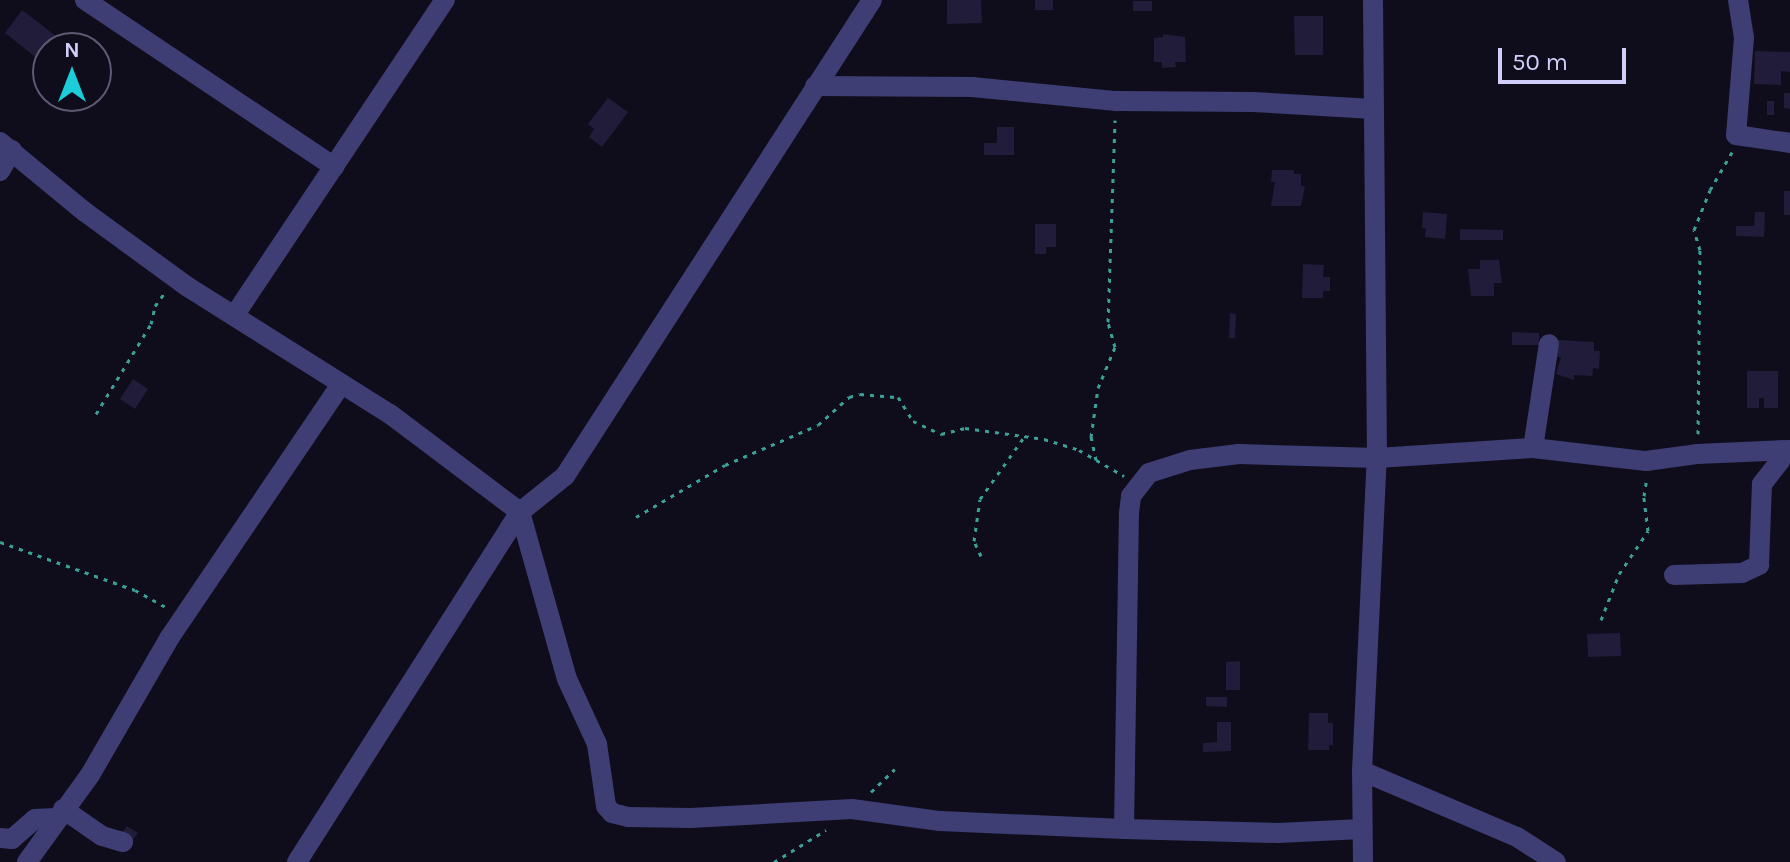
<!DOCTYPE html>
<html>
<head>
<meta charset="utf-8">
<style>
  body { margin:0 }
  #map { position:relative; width:1790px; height:862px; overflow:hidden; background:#0f0d1b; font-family:Karla,sans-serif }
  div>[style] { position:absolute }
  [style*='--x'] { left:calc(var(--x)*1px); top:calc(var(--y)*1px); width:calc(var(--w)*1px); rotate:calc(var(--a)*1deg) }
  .building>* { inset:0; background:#211c3a }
  .path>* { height:3px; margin-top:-1.5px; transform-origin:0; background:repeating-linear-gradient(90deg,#3aa197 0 4px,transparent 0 10px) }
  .minor>* { height:20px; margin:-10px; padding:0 10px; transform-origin:10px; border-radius:10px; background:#3e3e75 }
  span { translate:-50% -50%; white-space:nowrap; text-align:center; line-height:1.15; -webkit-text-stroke:6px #0f0d1b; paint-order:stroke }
  .north { position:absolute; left:32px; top:32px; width:80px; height:80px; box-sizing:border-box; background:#0f0d1b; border:2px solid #5d5a74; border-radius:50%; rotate:0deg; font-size:22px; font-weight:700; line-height:32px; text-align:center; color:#d1cef9 }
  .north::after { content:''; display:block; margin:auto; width:28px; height:36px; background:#1acdd9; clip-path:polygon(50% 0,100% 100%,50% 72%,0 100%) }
  .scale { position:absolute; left:1498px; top:48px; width:128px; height:36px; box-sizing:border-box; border:4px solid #d1cef9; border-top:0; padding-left:10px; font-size:24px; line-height:28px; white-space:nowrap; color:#d1cef9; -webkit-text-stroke:6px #0f0d1b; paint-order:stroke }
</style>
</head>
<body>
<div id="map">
  <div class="building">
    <i style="clip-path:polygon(947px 0,981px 0,982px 23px,947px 24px)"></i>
    <i style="clip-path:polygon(1035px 0,1053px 0,1053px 10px,1035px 10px)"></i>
    <i style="clip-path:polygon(1133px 1px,1152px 1px,1152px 11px,1133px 11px)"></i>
    <i style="clip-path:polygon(22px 10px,56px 36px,38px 59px,5px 33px)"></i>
    <i style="clip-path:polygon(1294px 16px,1323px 16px,1323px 55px,1295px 55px)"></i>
    <i style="clip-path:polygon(1163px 34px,1185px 37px,1186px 62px,1175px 62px,1176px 67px,1162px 68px,1162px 62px,1154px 62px,1154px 38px,1163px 37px)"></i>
    <i style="clip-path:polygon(1755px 51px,1790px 52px,1790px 72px,1781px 71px,1781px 85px,1754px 84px)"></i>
    <i style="clip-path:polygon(1784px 93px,1790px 93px,1790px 109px,1784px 108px)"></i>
    <i style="clip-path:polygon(608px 98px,628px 112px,602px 147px,589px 137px,594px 129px,588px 124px)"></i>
    <i style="clip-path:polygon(1767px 101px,1774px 101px,1774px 115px,1767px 115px)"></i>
    <i style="clip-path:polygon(997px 127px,1014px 127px,1014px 155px,984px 155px,984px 143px,997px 143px)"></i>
    <i style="clip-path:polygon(1272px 170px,1294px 170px,1294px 174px,1301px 174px,1301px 186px,1305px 186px,1301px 206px,1271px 206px,1275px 182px,1271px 182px)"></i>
    <i style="clip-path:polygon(1784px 191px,1790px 191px,1790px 215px,1784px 215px)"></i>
    <i style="clip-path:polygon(1423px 212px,1447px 214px,1445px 239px,1425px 237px,1426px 229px,1422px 228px)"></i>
    <i style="clip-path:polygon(1755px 212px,1765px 212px,1764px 237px,1736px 236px,1736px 226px,1754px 226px)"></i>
    <i style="clip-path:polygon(1035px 224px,1056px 224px,1056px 247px,1046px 247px,1046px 254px,1035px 254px)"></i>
    <i style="clip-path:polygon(1460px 229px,1503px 230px,1503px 240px,1460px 240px)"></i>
    <i style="clip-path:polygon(1480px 260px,1499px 260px,1502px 283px,1494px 283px,1494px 296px,1471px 296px,1468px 269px,1480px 269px)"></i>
    <i style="clip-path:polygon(1303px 264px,1324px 265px,1323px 277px,1330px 277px,1330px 291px,1323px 291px,1323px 298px,1302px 298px)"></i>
    <i style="clip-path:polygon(1230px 313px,1236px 314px,1235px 338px,1229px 338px)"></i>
    <i style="clip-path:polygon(1512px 332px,1539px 333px,1539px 345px,1512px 345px)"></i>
    <i style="clip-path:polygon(1558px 340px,1594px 342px,1594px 351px,1600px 351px,1599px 369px,1593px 368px,1592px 376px,1574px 375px,1574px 380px,1556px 374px,1561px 357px,1557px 357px)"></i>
    <i style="clip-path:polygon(1747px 371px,1778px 371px,1778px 408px,1764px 408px,1764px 398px,1759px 398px,1759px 408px,1747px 408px)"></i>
    <i style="clip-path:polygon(133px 379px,148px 389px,135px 409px,120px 399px)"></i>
    <i style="clip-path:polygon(1620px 633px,1621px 656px,1588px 657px,1587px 634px)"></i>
    <i style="clip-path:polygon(1240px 661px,1240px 690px,1226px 690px,1226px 662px)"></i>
    <i style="clip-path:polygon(1206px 697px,1227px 697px,1227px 707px,1206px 706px)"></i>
    <i style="clip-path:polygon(1309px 713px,1328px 713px,1328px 723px,1333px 723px,1333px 745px,1329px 745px,1329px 750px,1308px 750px)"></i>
    <i style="clip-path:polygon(1217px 722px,1231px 722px,1231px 751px,1203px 752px,1203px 743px,1217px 742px)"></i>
    <i style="clip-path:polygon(127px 826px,138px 833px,132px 841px,121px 834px)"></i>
  </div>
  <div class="path">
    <i style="--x:96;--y:414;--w:105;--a:-58.6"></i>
    <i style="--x:151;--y:324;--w:18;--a:-77"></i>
    <i style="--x:155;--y:306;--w:19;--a:-54"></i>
    <i style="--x:1698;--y:434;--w:184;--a:-89.4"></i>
    <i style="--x:1700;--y:250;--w:21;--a:-107"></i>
    <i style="--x:1694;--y:230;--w:43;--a:-68.2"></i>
    <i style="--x:1710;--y:190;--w:44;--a:-59.9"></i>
    <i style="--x:1096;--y:460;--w:24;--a:-102"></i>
    <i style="--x:1091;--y:437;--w:49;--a:-81.9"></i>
    <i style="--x:1098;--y:388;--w:44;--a:-67.5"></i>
    <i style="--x:1115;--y:347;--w:26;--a:-106"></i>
    <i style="--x:1108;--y:322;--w:202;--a:-88"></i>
    <i style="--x:636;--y:517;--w:103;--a:-30.3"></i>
    <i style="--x:725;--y:465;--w:101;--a:-23.3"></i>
    <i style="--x:818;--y:425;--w:42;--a:-42.1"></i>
    <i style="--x:849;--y:397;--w:11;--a:-15"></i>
    <i style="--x:860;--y:394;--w:38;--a:5"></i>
    <i style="--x:898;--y:397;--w:28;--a:58"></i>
    <i style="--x:913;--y:421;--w:31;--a:25"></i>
    <i style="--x:941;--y:434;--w:25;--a:-14"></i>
    <i style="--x:965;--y:428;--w:80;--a:7.9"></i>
    <i style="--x:1044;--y:439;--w:37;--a:17"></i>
    <i style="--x:1079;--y:450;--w:52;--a:30"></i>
    <i style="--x:0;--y:542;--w:143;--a:19.6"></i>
    <i style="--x:135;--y:590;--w:37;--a:29"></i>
    <i style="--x:981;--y:556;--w:17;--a:-115"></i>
    <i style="--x:974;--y:541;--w:42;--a:-81.9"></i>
    <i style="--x:980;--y:499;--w:76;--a:-54.6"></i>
    <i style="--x:1601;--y:620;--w:49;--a:-68.6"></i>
    <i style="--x:1619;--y:574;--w:52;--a:-56"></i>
    <i style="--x:1648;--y:531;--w:35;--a:-97"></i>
    <i style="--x:1644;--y:496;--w:19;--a:-81"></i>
    <i style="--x:871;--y:792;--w:33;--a:-44"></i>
    <i style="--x:774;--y:862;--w:61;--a:-31.6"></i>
  </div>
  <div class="minor">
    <i style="--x:85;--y:0;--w:300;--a:33.8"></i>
    <i style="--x:1738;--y:0;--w:38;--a:81"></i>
    <i style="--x:1744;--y:38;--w:97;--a:94.7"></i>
    <i style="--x:1736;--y:135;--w:55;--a:8.4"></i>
    <i style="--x:815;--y:86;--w:157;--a:0.4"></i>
    <i style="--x:972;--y:87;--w:145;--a:5.6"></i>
    <i style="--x:1116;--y:101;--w:137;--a:0.4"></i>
    <i style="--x:1253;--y:102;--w:120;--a:3.3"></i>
    <i style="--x:0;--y:142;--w:110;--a:39.5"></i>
    <i style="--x:85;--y:212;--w:127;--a:36.1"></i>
    <i style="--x:188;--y:287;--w:239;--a:32.2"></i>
    <i style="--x:390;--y:414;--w:163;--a:37"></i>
    <i style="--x:520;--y:512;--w:173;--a:74.3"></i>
    <i style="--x:567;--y:679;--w:72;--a:65.2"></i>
    <i style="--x:597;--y:744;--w:63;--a:81.7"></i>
    <i style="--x:606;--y:806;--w:9;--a:49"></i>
    <i style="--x:612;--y:813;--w:16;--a:14"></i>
    <i style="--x:628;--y:817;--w:63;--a:0.9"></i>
    <i style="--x:691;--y:818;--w:161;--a:-3.2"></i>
    <i style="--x:852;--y:809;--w:89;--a:7.8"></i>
    <i style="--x:940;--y:821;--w:184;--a:2.5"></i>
    <i style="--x:1124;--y:829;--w:154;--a:1.5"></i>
    <i style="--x:1278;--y:833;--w:84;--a:-2.7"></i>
    <i style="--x:0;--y:171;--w:24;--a:-60"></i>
    <i style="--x:234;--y:316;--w:380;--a:-56.3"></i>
    <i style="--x:1533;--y:448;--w:105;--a:-81.3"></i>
    <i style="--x:1674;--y:575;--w:68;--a:-1.7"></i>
    <i style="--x:1742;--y:573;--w:19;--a:-25"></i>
    <i style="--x:1759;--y:565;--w:81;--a:-87.9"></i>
    <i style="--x:1762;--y:484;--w:29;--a:-52"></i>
    <i style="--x:1780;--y:461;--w:11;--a:-80"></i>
    <i style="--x:1362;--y:771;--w:168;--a:23.1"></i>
    <i style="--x:1517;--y:837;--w:46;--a:32.7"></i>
    <i style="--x:63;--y:809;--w:47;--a:34.7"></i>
    <i style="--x:102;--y:836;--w:22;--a:16"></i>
    <i style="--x:1124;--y:829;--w:316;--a:-89.1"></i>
    <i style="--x:1129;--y:513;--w:17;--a:-83"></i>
    <i style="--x:1131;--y:496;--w:29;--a:-52"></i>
    <i style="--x:1149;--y:473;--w:43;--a:-17.6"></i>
    <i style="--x:1190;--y:460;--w:49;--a:-7"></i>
    <i style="--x:1239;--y:454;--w:138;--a:1.7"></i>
    <i style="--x:1377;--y:458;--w:156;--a:-3.7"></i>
    <i style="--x:1533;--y:448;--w:114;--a:6.6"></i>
    <i style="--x:1646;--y:461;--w:51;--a:-7.8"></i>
    <i style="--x:1697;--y:454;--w:93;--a:-2.5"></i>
    <i style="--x:0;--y:838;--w:12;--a:5"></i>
    <i style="--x:12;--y:839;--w:30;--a:-41"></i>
    <i style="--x:35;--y:819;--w:21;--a:-3"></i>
    <i style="--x:27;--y:862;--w:107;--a:-54.1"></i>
    <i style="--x:90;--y:775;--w:160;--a:-59.9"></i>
    <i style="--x:170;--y:637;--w:305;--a:-55.9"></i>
    <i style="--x:297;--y:862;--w:395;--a:-57.5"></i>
    <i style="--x:509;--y:529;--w:20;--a:-57"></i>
    <i style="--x:520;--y:512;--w:58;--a:-38.7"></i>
    <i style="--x:565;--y:476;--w:566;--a:-57.18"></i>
    <i style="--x:1363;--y:862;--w:91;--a:-90.6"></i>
    <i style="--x:1362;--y:771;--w:313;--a:-87.3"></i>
    <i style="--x:1377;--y:458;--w:458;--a:-90.5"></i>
  </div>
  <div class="north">N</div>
  <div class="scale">50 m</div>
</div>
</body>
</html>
